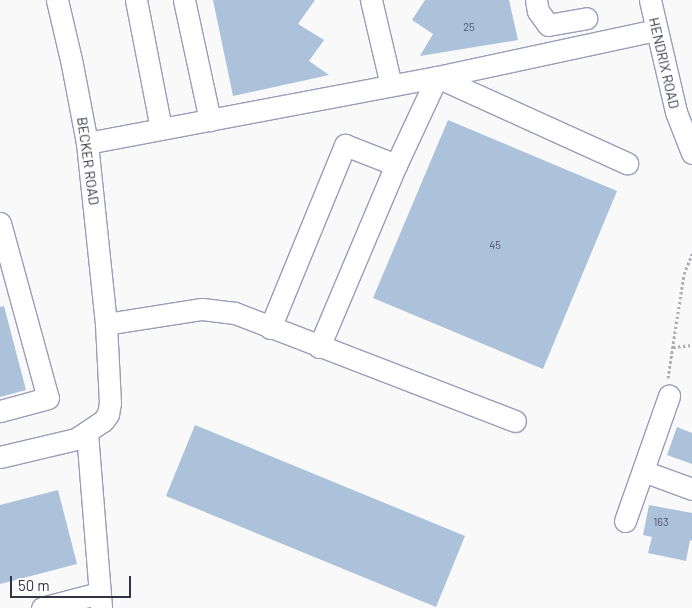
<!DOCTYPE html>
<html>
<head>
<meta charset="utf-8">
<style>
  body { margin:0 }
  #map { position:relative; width:692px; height:608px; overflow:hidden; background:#f9f9f9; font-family:Barlow,sans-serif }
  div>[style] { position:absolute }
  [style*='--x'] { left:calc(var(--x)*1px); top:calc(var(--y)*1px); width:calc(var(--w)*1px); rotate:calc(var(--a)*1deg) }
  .building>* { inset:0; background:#acc1da }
  .path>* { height:3px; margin-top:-1.5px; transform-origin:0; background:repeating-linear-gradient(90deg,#aeaeb3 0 2.5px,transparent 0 5px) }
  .roads { filter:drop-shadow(1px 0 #999dba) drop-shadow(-1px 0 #999dba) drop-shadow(0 1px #999dba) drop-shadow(0 -1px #999dba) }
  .minor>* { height:21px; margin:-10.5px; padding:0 10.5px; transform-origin:10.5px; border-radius:10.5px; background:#fff }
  span { translate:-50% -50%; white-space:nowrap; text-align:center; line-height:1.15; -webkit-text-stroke:4px #fff; paint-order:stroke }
  .number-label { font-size:11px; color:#515767 }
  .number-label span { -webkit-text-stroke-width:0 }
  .street-label { font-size:14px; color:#333441 }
  .scale { position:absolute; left:10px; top:576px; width:121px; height:22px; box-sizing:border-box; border:2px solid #333441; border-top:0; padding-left:6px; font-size:15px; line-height:18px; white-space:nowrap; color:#333441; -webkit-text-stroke:4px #fff; paint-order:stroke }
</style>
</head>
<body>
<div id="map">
  <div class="building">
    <i style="clip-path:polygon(213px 0,315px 0,298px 24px,324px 40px,309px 61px,329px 75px,233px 96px)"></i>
    <i style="clip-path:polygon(425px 0,509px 0,518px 40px,420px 56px,433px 34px,412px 20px)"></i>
    <i style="clip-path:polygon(448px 120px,617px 191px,543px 369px,373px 298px)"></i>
    <i style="clip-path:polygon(4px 306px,26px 390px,0 397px,0 307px)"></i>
    <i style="clip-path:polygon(195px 425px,465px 536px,436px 607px,166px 496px)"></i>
    <i style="clip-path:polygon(677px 427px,692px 433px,692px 464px,667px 455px)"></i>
    <i style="clip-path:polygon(58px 490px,77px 564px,0 584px,0 505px)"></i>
    <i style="clip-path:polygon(649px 505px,692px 513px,692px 541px,690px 540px,686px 561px,648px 553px,652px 537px,643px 535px)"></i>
  </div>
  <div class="path">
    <i style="--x:673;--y:347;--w:19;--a:-6"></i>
    <i style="--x:668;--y:378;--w:105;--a:-81.3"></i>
    <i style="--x:684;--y:274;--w:22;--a:-68"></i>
  </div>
  <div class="roads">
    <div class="minor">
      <i style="--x:136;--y:0;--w:131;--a:79"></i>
      <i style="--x:184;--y:0;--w:123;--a:77.8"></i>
      <i style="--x:371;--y:0;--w:87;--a:76.8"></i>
      <i style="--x:536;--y:0;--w:11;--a:80"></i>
      <i style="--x:538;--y:11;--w:17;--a:54"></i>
      <i style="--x:548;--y:25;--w:39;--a:-10"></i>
      <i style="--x:650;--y:0;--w:115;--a:76.9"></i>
      <i style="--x:676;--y:112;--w:44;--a:68.7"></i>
      <i style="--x:87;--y:143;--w:356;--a:-10.7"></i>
      <i style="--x:437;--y:77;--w:224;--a:-12.1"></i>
      <i style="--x:0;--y:223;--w:181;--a:74.7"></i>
      <i style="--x:48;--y:398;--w:50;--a:164.8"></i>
      <i style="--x:106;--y:324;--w:97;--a:-8.9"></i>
      <i style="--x:202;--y:309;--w:33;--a:7"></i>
      <i style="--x:235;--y:313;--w:300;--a:21.1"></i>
      <i style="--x:270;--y:328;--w:198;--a:-67.7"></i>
      <i style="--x:345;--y:145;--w:55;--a:21.4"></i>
      <i style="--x:319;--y:347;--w:198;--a:-67.1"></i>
      <i style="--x:396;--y:165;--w:97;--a:-65"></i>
      <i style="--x:437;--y:77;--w:209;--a:24.4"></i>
      <i style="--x:87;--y:433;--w:176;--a:85.4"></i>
      <i style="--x:0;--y:457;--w:78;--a:-13.3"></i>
      <i style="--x:76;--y:439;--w:32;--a:-34"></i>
      <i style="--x:103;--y:421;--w:9;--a:-54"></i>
      <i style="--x:108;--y:414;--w:11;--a:-80"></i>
      <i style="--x:110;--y:403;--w:79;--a:-92.9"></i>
      <i style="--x:106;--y:324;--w:182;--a:-96"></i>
      <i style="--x:87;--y:143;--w:80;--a:-100.8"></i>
      <i style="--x:72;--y:64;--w:66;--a:-103.2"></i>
      <i style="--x:643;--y:471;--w:52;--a:20.2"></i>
      <i style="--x:625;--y:521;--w:133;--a:-70.6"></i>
      <i style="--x:42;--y:608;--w:59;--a:-14.7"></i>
    </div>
  </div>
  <div class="number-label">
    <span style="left:469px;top:27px">25</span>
    <span style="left:495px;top:245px">45</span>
    <span style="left:661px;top:522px">163</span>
  </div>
  <div class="street-label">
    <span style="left:664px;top:63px;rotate:77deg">HENDRIX ROAD</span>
    <span style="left:88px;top:161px;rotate:82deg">BECKER ROAD</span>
  </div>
  <div class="scale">50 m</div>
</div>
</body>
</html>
